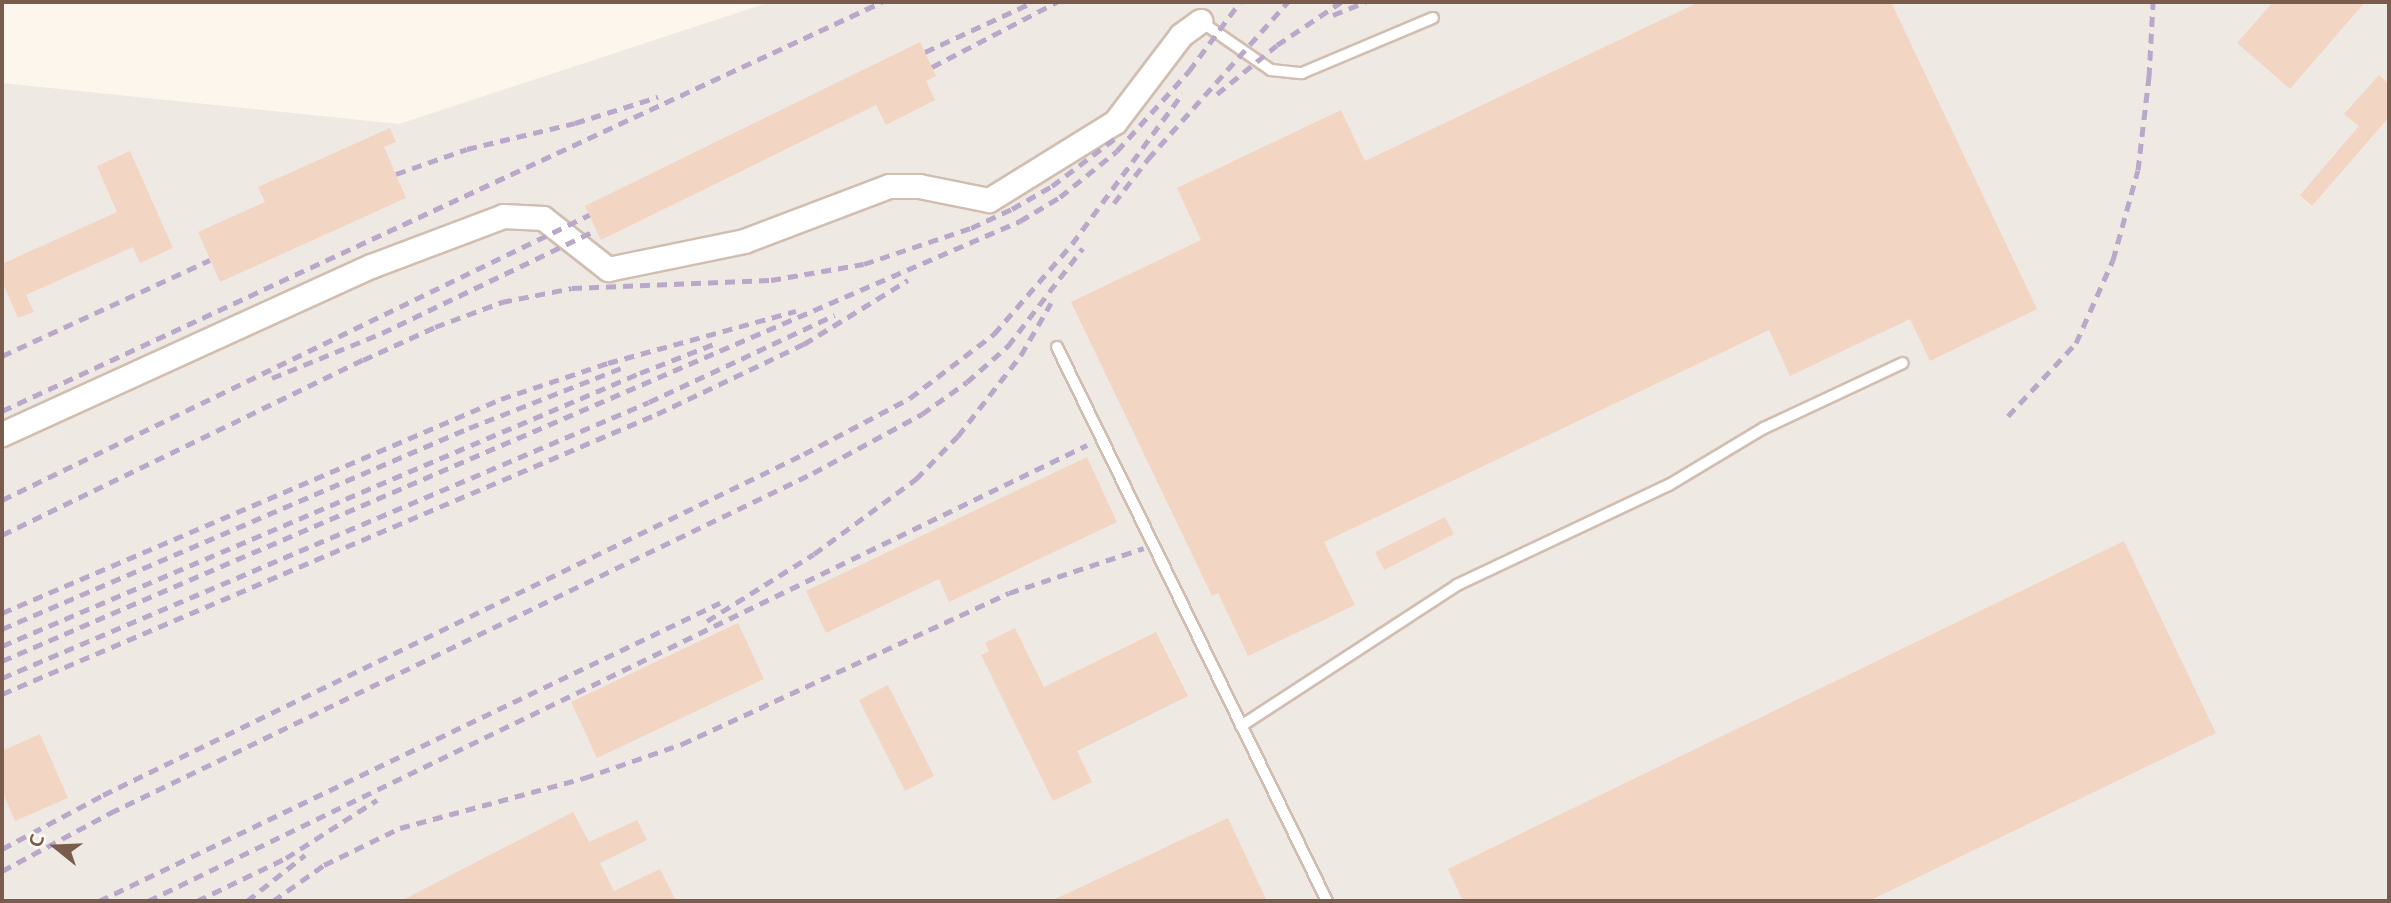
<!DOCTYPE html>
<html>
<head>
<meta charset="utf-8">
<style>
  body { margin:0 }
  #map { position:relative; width:2391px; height:903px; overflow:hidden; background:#fdf6ec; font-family:Ubuntu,sans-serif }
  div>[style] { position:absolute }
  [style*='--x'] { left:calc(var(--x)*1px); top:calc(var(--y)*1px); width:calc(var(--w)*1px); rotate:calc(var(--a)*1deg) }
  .industrial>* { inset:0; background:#efe9e4 }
  .building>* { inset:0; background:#f3d5c3 }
  .roads { filter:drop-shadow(2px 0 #d1beb0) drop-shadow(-2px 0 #d1beb0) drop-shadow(0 2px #d1beb0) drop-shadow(0 -2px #d1beb0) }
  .service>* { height:10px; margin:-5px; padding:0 5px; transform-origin:5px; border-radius:5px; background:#fff }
  .minor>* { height:23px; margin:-11.5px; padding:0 11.5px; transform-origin:11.5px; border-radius:11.5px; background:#fff }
  .rail>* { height:5px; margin-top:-2.5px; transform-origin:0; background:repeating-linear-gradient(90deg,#b9a8c9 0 10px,transparent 0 17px) }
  span { translate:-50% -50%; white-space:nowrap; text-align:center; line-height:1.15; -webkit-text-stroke:5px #fffaf3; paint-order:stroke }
  .frame { position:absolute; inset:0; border:4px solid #7a5c4d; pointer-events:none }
  .north { position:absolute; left:21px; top:812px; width:70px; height:70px; -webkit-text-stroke:5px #fffaf3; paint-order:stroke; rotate:288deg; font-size:19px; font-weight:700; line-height:28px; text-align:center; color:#7a5c4d }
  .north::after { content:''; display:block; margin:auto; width:24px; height:32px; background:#7a5c4d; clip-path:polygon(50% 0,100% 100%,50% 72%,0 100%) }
</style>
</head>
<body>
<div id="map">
  <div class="industrial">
    <i style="clip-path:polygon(770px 2px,2389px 2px,2389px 901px,2px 901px,2px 83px,399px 124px)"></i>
  </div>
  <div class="building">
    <i style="clip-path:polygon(1699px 2px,1891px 2px,2037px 309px,1930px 361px,1910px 319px,1790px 376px,1769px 330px,1324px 542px,1355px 605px,1248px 656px,1218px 593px,1212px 596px,1071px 302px,1201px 240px,1177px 188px,1341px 110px,1365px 161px)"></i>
    <i style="clip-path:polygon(2273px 2px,2365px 2px,2290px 89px,2237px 43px)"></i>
    <i style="clip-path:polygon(920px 42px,936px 76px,926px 81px,935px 100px,886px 125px,876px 105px,601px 240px,585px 206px)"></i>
    <i style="clip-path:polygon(2379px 75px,2389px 84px,2389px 117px,2312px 206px,2300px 195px,2359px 126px,2344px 114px)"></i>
    <i style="clip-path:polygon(390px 128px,396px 142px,384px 147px,406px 198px,220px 282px,198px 232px,265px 202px,258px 187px)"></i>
    <i style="clip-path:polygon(130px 151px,173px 248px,140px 263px,133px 247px,26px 295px,34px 312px,18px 318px,2px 281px,2px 264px,117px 212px,97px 166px)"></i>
    <i style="clip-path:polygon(1087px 457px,1117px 522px,949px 602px,939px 579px,826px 633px,806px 591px)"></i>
    <i style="clip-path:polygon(1445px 517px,1454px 534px,1384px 570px,1375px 552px)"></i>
    <i style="clip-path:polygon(2124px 541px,2216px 733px,1869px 901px,1463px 901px,1448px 869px)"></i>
    <i style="clip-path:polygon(738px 623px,764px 679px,597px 758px,571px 702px)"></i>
    <i style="clip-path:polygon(1015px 628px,1044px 687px,1156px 632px,1188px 696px,1077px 751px,1092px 782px,1053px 801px,981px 655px,989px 651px,985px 643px)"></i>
    <i style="clip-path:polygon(888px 685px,934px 776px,905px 791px,859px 700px)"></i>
    <i style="clip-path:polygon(40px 734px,68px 798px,15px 821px,2px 791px,2px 751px)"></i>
    <i style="clip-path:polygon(573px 812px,589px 842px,637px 820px,647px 840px,600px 863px,614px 891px,660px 869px,676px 901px,401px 901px)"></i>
    <i style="clip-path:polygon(1228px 818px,1267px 901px,1051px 901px)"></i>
  </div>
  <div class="roads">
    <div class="service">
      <i style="--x:1200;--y:21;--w:86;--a:34.6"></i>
      <i style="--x:1271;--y:70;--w:31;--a:6"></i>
      <i style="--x:1302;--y:73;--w:142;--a:-22.8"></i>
      <i style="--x:1057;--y:347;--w:616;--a:64.02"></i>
      <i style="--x:1241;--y:726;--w:258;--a:-33.1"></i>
      <i style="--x:1457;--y:585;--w:234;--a:-25.3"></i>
      <i style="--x:1669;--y:485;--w:111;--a:-31"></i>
      <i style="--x:1764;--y:428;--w:153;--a:-25.1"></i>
    </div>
    <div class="minor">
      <i style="--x:2;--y:434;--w:405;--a:-24.5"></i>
      <i style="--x:371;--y:266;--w:141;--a:-20.7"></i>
      <i style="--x:503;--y:216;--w:40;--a:2.9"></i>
      <i style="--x:543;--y:218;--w:83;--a:38.1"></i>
      <i style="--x:608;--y:269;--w:139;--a:-11.6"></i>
      <i style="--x:744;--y:241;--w:155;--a:-20.8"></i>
      <i style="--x:889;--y:186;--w:30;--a:0"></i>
      <i style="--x:919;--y:186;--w:71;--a:11.3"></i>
      <i style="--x:989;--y:200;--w:148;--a:-31.8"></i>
      <i style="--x:1115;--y:122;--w:109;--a:-52.8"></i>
      <i style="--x:1181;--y:35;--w:24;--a:-36"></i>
    </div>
  </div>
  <div class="rail">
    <i style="--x:1333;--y:15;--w:35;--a:-22"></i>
    <i style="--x:925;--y:52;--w:119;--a:-24.8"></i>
    <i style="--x:932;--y:67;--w:141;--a:-27.5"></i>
    <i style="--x:1217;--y:94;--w:77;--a:-39.2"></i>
    <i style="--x:1277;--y:45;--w:77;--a:-33.9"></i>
    <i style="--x:396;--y:174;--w:75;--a:-19.4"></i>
    <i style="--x:467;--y:149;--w:111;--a:-13.5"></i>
    <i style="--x:575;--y:123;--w:87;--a:-17.4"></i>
    <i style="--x:1114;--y:203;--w:56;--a:-52.3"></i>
    <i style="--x:1148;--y:159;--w:210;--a:-48.3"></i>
    <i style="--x:2;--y:356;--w:229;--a:-24.8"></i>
    <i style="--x:272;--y:378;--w:119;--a:-22.2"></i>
    <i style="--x:382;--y:333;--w:237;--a:-25.7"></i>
    <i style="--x:2;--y:411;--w:970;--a:-24.93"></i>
    <i style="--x:2008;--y:416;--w:100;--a:-47"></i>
    <i style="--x:2076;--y:343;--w:91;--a:-66"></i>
    <i style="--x:2113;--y:260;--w:93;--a:-74.5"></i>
    <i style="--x:2138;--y:170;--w:94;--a:-83.3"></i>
    <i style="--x:2149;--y:77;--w:75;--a:-86.9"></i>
    <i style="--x:2;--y:500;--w:653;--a:-25.9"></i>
    <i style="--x:2;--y:535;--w:401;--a:-25.9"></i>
    <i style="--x:363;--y:360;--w:79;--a:-24.6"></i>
    <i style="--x:435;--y:327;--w:72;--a:-20.5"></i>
    <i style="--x:502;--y:302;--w:71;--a:-11.3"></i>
    <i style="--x:572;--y:288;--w:199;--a:-2.3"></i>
    <i style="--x:771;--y:280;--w:94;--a:-9.8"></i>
    <i style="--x:864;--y:264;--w:113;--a:-18.6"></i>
    <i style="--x:971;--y:228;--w:45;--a:-24.9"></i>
    <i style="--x:1012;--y:209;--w:46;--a:-29.9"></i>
    <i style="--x:1052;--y:186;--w:81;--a:-37"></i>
    <i style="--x:2;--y:613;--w:543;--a:-23.21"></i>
    <i style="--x:501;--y:399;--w:113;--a:-18.6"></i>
    <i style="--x:608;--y:363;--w:195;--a:-15.5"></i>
    <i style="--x:707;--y:621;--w:126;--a:-32.1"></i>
    <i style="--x:814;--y:554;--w:127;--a:-36.3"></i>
    <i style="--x:916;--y:479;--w:60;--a:-45.7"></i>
    <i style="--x:958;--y:436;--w:103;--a:-52.1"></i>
    <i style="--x:1021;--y:355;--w:60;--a:-60"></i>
    <i style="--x:2;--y:629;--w:508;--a:-23.29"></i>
    <i style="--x:469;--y:428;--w:163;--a:-21.5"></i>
    <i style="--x:2;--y:646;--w:694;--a:-23.17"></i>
    <i style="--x:640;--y:373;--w:79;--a:-21.4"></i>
    <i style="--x:2;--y:661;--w:1109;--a:-23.37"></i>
    <i style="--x:1020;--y:221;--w:47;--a:-31"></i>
    <i style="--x:1060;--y:197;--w:73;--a:-38.9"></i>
    <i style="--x:1117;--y:151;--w:108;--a:-48"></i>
    <i style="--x:1189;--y:71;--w:86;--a:-53.5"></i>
    <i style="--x:2;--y:678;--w:703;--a:-23.1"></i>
    <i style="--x:649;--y:402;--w:205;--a:-25.1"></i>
    <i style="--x:2;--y:694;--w:712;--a:-23.15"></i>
    <i style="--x:657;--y:414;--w:163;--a:-25.5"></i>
    <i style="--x:804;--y:344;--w:122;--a:-31.6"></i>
    <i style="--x:2;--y:849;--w:115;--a:-28.1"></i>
    <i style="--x:103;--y:795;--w:780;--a:-25.94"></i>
    <i style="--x:804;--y:454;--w:120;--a:-27.8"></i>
    <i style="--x:910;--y:398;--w:106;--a:-37.3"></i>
    <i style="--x:994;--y:334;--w:119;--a:-49.1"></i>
    <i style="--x:1072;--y:244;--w:187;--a:-53.7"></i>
    <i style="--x:2;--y:871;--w:123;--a:-28.2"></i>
    <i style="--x:110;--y:813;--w:781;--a:-25.81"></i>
    <i style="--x:813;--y:473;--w:124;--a:-28.4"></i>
    <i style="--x:922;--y:414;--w:55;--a:-35.4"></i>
    <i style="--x:967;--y:382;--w:55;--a:-41.3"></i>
    <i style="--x:1008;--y:346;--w:123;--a:-52.6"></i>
    <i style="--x:99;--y:901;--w:689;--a:-25.64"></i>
    <i style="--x:148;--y:901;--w:1044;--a:-25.9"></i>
    <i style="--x:197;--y:901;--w:99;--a:-25.8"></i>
    <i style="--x:286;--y:858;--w:108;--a:-32.5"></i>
    <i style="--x:247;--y:901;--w:74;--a:-38.4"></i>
    <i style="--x:273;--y:901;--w:62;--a:-35.2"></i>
    <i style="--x:324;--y:865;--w:85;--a:-26"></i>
    <i style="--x:400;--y:828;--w:191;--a:-15.2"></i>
    <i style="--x:584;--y:778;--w:104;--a:-19.1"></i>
    <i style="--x:682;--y:744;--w:360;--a:-24.8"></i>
    <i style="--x:1009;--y:593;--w:142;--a:-18.4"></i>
  </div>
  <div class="frame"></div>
  <div class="north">С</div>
</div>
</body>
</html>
